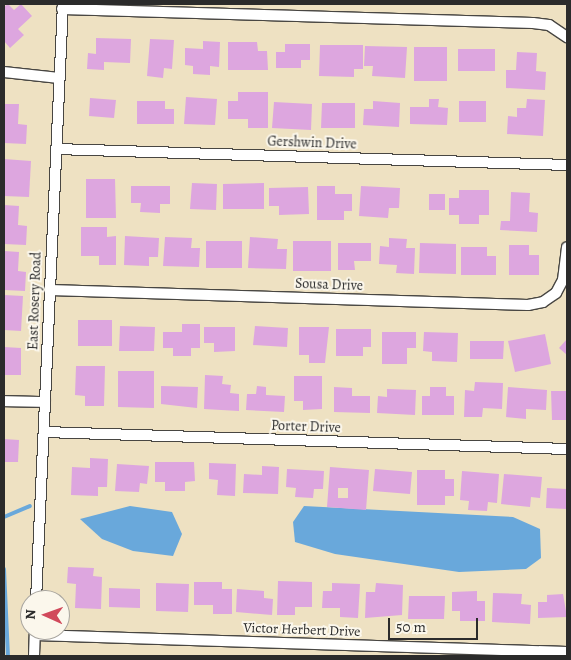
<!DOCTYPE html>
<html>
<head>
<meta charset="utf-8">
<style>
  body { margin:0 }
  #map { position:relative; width:571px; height:660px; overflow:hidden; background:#eee1c2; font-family:Alegreya,serif }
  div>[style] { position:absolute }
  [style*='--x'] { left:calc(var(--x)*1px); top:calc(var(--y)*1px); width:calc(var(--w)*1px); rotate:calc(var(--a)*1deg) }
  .water>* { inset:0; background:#69a8db }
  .stream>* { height:4px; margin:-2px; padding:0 2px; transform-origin:2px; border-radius:2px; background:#69a8db }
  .building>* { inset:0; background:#dda6df }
  .roads { filter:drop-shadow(1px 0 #484642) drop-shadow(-1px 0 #484642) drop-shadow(0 1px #484642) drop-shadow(0 -1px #484642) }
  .minor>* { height:10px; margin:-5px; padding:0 5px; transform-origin:5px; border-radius:5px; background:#fff }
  span { translate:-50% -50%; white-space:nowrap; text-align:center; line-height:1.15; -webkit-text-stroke:4px #fbf7ec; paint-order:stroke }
  .street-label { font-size:14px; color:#2b2b2b }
  .frame { position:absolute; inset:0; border:5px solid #2b2b2b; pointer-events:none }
  .north { position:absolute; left:20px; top:590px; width:50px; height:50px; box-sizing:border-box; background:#fbf7ec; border:1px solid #a8a59f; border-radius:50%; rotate:272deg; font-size:14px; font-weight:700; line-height:20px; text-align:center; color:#2b2b2b }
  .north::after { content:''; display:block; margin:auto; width:18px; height:22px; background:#d1495b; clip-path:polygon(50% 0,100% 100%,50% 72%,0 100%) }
  .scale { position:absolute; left:388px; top:618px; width:90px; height:22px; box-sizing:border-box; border:2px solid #2b2b2b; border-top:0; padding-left:6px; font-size:15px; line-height:18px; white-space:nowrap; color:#2b2b2b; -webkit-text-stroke:4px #fbf7ec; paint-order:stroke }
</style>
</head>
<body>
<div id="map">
  <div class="water">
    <i style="clip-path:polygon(130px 506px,172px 512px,182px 534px,173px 556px,133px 551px,102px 539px,80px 519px)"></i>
    <i style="clip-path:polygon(304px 506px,513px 517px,540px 529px,541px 558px,526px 569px,459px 572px,335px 554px,295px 542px,293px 522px)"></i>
  </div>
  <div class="stream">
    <i style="--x:4;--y:517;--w:28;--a:-23"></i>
    <i style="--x:4;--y:569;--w:87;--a:87.4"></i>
  </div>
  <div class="building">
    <i style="clip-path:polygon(8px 4px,14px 10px,21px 4px,32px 16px,18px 29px,24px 35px,10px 48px,4px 41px,4px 7px)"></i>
    <i style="clip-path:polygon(96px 38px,131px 39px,130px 63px,104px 62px,104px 70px,87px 69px,88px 53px,96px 54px)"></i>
    <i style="clip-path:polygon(150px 39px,174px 40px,172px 69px,164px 68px,163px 78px,147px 76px)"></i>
    <i style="clip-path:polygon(203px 41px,220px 42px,219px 67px,210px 66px,210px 75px,193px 74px,193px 66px,185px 65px,185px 48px,203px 49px)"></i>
    <i style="clip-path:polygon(228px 42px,257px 42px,258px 51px,267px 51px,268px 70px,228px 70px)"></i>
    <i style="clip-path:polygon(285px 44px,310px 44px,310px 60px,301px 60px,301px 68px,276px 68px,276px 52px,285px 52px)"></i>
    <i style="clip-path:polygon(320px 45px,363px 45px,363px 69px,354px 69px,354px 77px,319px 76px)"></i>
    <i style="clip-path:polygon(365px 46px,407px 47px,405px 78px,372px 76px,373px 66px,364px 66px)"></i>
    <i style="clip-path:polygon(414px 47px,447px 47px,447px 81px,414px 81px)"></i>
    <i style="clip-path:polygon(458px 49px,495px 49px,495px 71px,458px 71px)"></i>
    <i style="clip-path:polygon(517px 52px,537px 53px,536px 71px,546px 72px,545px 90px,506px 88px,506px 70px,516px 70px)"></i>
    <i style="clip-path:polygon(238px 92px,268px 92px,268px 128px,248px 128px,248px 119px,228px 119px,228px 101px,238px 101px)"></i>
    <i style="clip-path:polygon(186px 97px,217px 99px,215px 125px,184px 124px)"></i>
    <i style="clip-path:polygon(90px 98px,116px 100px,114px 118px,89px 116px)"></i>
    <i style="clip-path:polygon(429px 99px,439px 99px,438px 107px,448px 108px,447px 125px,410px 124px,410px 107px,429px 107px)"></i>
    <i style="clip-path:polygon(527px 99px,545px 100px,543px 136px,507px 134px,508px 116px,517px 117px,517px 108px,526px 108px)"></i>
    <i style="clip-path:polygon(137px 101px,165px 101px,165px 109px,174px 109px,174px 124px,137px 124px)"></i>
    <i style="clip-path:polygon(373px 101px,400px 103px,399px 127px,363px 125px,364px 109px,373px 109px)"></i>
    <i style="clip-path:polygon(459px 101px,486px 101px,486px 122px,459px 122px)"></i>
    <i style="clip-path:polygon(274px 102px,312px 104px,311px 130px,272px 128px)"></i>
    <i style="clip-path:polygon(322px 103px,355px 103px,355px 128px,321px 128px)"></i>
    <i style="clip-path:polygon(4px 104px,19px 104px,18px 124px,27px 125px,26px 144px,4px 143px)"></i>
    <i style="clip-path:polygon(4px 159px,31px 161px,29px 197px,4px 196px)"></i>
    <i style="clip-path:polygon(86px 179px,115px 179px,116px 218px,86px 218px)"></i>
    <i style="clip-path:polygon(192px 183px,217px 184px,216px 210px,190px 209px)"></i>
    <i style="clip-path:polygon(264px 183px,264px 209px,223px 209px,223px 184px)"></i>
    <i style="clip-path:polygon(131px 186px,170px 186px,170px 204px,160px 204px,160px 213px,140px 212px,141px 203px,131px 203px)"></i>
    <i style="clip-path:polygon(317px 186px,335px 186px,335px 194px,352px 194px,352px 211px,344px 211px,344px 220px,317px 220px)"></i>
    <i style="clip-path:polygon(361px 186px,400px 188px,399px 208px,389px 208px,388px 218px,359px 216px)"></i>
    <i style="clip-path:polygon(308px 187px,309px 214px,279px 215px,279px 206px,269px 206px,269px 188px)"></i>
    <i style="clip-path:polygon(459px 190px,489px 190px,489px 215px,479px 215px,479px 224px,459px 224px,459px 215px,449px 215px,449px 198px,459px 198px)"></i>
    <i style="clip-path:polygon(511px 192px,530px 193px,529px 212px,538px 213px,537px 232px,500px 230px,501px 221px,510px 221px)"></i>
    <i style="clip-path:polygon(429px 194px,445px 194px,445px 210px,429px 210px)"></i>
    <i style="clip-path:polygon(4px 205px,19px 206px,18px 225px,27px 226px,26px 245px,4px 244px)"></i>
    <i style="clip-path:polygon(81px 227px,107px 227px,107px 237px,116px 236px,116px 265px,99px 265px,99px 256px,81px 256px)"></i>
    <i style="clip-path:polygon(125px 236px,159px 238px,158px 257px,149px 257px,149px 266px,124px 265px)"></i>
    <i style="clip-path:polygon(165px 237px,192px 238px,191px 248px,200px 248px,199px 267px,163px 266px)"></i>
    <i style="clip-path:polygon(250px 237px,278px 239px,277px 249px,287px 249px,286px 269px,248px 268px)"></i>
    <i style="clip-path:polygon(389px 238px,407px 239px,406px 248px,415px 248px,414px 274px,396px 273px,397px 265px,379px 264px,380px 246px,389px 247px)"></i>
    <i style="clip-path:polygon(206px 241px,242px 241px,242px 268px,206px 268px)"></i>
    <i style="clip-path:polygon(293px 241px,331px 241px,331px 271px,293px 271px)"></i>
    <i style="clip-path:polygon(338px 243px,371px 243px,371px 261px,354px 261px,355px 270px,338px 270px)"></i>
    <i style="clip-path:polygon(420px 243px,456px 244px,456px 274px,419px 273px)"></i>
    <i style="clip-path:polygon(509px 245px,529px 245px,529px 255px,539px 255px,539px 275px,509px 275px)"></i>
    <i style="clip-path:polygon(461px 247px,487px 247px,487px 256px,496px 256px,496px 275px,461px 275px)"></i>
    <i style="clip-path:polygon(4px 251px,19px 252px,18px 271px,26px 272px,25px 291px,4px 290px)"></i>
    <i style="clip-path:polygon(4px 295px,23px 296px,21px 331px,4px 330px)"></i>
    <i style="clip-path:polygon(78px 320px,112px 320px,112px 346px,78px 346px)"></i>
    <i style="clip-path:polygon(182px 324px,200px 324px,200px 348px,191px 348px,191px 356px,173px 356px,173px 348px,163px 348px,163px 332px,182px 332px)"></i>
    <i style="clip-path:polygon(120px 326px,155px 327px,154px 351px,119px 351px)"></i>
    <i style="clip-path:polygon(255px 326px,288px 328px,287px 347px,253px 345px)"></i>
    <i style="clip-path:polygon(204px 327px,235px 327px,235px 351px,214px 352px,214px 343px,204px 343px)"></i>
    <i style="clip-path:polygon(299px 327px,329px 327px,325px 363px,309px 363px,309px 355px,299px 355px)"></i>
    <i style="clip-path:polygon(336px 329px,371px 329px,371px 347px,363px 347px,363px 356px,336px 356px)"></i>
    <i style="clip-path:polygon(382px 332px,416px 332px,416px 348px,407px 348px,407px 364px,382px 364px)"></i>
    <i style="clip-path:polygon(424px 332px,458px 333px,457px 362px,432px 361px,432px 352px,423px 351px)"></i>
    <i style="clip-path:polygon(545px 334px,551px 364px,515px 372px,508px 341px)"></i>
    <i style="clip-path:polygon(567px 339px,567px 355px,559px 348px)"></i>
    <i style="clip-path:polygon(470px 341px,504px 341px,503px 359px,470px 359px)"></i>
    <i style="clip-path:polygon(4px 347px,21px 348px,21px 375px,4px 375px)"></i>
    <i style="clip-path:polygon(76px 366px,105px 366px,104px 406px,85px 406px,85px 396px,75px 395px)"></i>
    <i style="clip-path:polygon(118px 371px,154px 371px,154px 408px,118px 407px)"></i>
    <i style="clip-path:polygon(205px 375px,223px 376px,222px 384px,231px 385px,230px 393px,239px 394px,239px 411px,204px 409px)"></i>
    <i style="clip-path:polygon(294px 376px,322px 376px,322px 409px,303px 410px,303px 401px,294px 401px)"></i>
    <i style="clip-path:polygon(475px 382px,503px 383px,502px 409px,483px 408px,482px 417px,464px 417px,465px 390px,474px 391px)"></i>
    <i style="clip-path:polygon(161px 386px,198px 387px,197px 408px,161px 404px)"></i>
    <i style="clip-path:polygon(257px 386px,266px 387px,266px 395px,285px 396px,284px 412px,246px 410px,247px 394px,256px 394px)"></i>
    <i style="clip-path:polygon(334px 387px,352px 388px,352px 396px,370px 396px,370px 413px,334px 412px)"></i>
    <i style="clip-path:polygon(430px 387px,446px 387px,446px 396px,454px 396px,454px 415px,422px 415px,422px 396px,430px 396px)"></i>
    <i style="clip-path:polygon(508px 387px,547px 390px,546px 410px,526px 409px,526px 419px,506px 417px)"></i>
    <i style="clip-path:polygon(387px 389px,416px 390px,415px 415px,377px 413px,378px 396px,387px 397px)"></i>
    <i style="clip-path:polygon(551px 391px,567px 391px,567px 420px,552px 420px)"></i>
    <i style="clip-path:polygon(4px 439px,19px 440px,18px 462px,4px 462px)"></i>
    <i style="clip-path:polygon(90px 458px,108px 459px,107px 487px,98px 487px,98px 496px,71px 495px,72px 467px,90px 468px)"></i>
    <i style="clip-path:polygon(155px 462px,194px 462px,195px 481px,185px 482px,185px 491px,165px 491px,165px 482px,155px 482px)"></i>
    <i style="clip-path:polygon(209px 463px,236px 464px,235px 496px,217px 495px,218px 480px,209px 479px)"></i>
    <i style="clip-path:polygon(117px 464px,149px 466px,147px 484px,140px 483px,139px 492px,115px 491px)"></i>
    <i style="clip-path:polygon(262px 466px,279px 467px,278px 494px,243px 493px,244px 474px,262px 475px)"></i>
    <i style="clip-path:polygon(evenodd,330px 467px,369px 470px,366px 510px,327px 507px,330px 467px,338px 488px,348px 488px,348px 498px,338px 498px,338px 488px)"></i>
    <i style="clip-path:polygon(287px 469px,324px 471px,323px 489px,314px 489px,313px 498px,295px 497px,296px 488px,286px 487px)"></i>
    <i style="clip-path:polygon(375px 469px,412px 472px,410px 494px,373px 491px)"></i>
    <i style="clip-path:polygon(417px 470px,445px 470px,445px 479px,454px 479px,454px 496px,445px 496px,445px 505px,417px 505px)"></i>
    <i style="clip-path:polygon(462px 471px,499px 474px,497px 503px,488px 502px,487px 511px,468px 510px,469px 501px,460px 500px)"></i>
    <i style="clip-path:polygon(504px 474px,542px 477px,540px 498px,531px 497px,530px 507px,501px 504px)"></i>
    <i style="clip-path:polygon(547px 488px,567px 489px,567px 509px,546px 508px)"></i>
    <i style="clip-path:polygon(68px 567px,94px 568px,93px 576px,102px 577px,101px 609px,75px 608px,76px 584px,67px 583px)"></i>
    <i style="clip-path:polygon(278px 581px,312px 582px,312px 607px,295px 607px,295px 615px,277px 615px)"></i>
    <i style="clip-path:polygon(194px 582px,222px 582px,222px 589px,232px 589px,232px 614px,213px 614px,213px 605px,194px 605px)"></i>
    <i style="clip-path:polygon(156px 583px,189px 584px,188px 612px,156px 611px)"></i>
    <i style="clip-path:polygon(332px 583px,360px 584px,358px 618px,340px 617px,340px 608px,322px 608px,323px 591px,332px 591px)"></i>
    <i style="clip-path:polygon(376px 583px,403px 585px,402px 615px,365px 618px,366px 592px,375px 592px)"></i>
    <i style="clip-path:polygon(109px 588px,140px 589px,140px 608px,109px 607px)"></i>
    <i style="clip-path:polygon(237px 589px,264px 591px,264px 598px,273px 599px,272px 615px,236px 612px)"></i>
    <i style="clip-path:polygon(477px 591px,477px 601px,485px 601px,485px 621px,460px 621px,460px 611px,452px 611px,452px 592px)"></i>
    <i style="clip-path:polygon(493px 593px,522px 594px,521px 604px,531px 605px,530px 624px,492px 622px)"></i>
    <i style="clip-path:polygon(563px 594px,567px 617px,538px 618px,538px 602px,547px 602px,547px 595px)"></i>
    <i style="clip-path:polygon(409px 596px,445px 596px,444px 619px,408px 619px)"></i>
  </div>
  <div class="roads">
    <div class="minor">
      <i style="--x:62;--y:9;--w:471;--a:1.7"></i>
      <i style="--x:533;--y:23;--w:16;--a:7"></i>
      <i style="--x:549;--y:25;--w:22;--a:34"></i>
      <i style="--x:4;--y:72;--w:55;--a:6.2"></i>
      <i style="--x:56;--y:149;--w:511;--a:1.79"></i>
      <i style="--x:50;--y:290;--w:478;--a:1.8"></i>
      <i style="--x:528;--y:305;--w:15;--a:-11"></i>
      <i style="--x:543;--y:302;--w:16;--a:-35"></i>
      <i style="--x:556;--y:293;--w:15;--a:-62"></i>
      <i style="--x:563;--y:280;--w:33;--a:-83"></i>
      <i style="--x:4;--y:401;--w:41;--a:1.4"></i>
      <i style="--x:44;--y:432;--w:523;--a:1.86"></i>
      <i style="--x:36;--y:600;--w:597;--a:-87.41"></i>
      <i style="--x:35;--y:635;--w:532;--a:1.83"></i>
      <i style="--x:34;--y:656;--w:26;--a:-88"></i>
    </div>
  </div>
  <div class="street-label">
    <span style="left:312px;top:143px;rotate:2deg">Gershwin Drive</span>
    <span style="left:329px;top:285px;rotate:2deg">Sousa Drive</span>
    <span style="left:35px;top:301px;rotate:-88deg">East Rosery Road</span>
    <span style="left:306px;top:427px;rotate:2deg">Porter Drive</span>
    <span style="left:302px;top:630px;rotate:2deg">Victor Herbert Drive</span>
  </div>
  <div class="frame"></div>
  <div class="north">N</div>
  <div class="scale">50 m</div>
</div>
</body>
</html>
